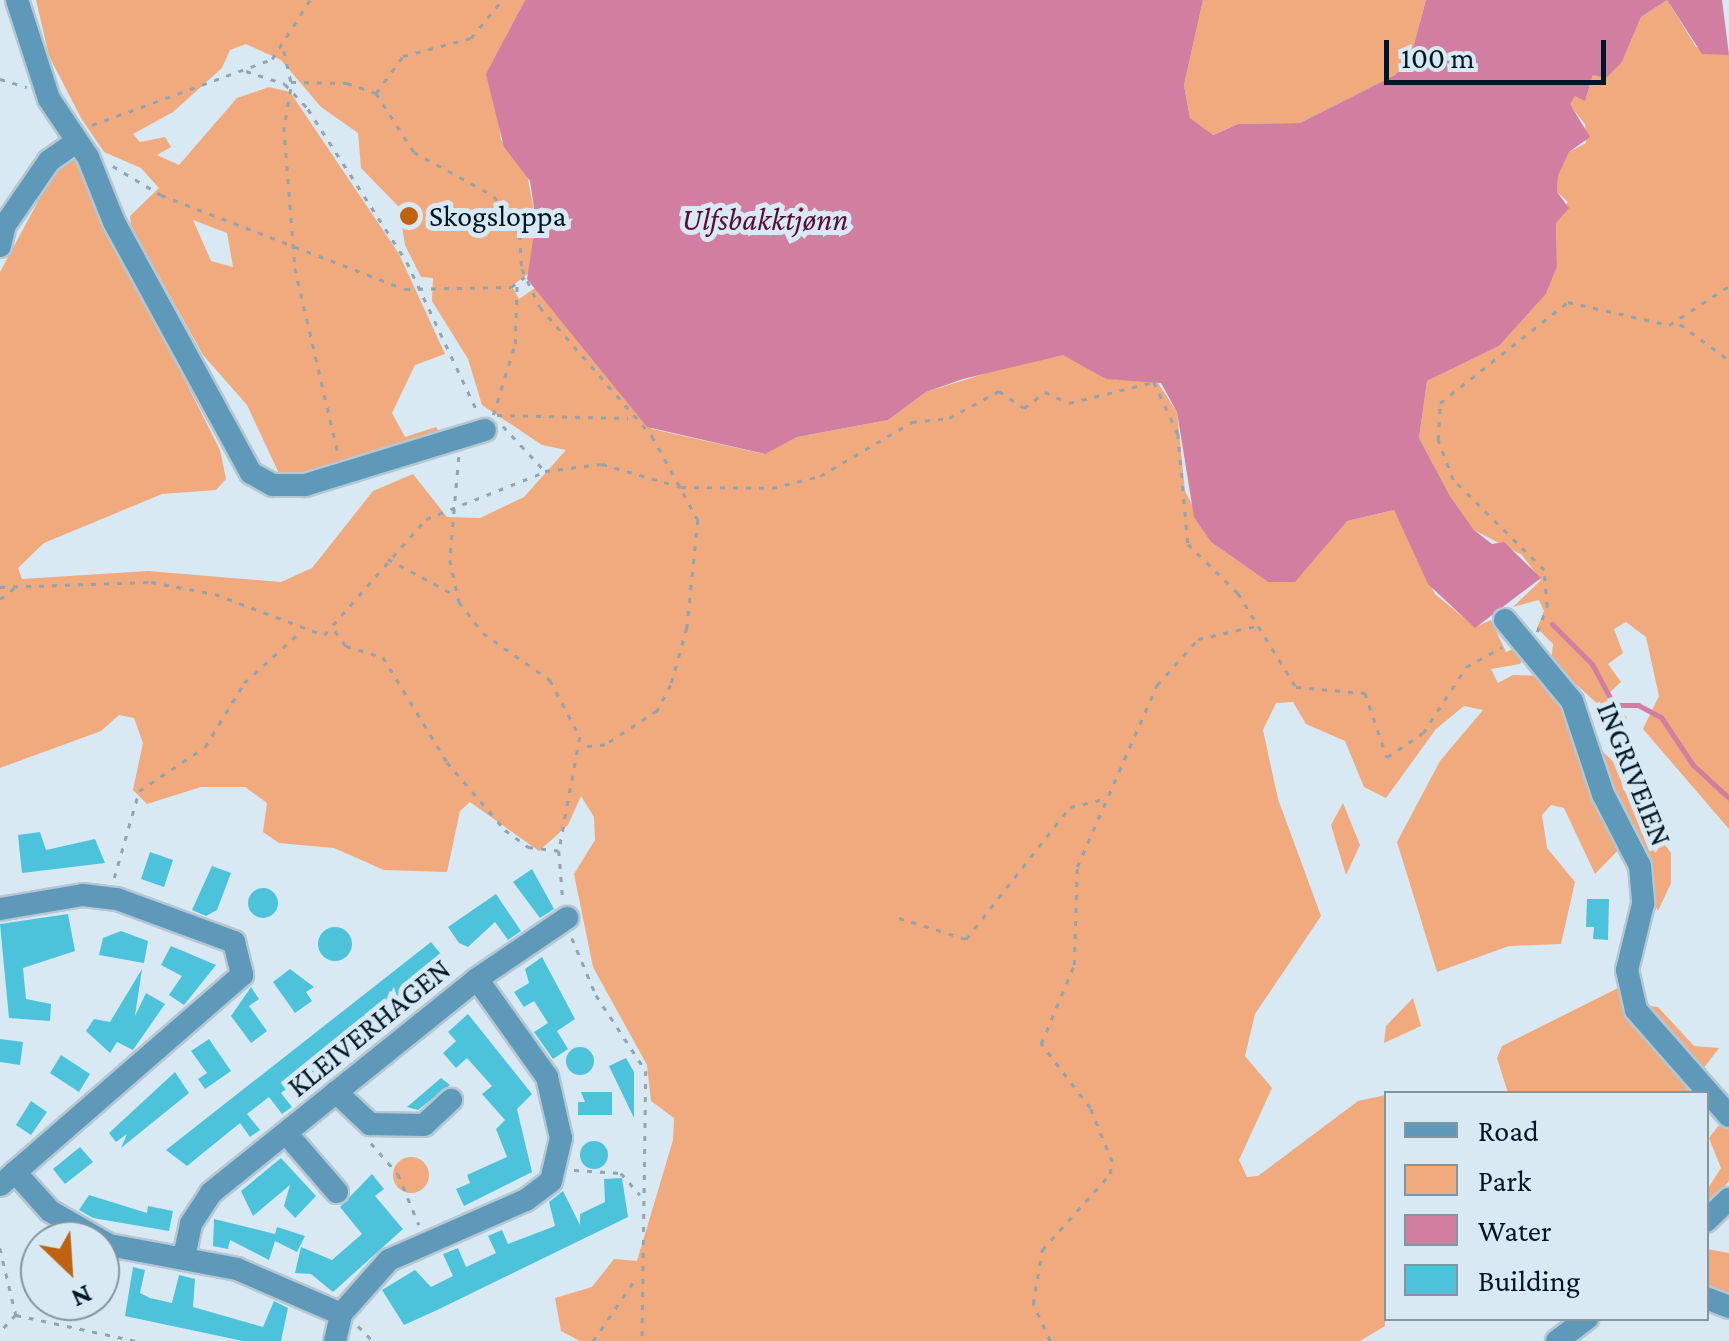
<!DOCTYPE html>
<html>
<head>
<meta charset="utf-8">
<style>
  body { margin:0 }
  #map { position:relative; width:1729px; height:1341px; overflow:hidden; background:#d8e9f3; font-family:"Crimson Pro",serif }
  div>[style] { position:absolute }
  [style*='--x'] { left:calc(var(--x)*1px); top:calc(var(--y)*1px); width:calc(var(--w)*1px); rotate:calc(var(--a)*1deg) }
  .green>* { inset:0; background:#f0aa7d }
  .round { border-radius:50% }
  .water>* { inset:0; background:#d17ea1 }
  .stream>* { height:5px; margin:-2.5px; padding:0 2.5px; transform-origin:2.5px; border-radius:2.5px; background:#d17ea1 }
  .building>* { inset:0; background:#4cc3db }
  .path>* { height:2.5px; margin-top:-1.25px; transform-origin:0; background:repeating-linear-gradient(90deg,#91a4af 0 5px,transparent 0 13px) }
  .roads { filter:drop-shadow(2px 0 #b5c7d2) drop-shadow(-2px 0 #b5c7d2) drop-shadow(0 2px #b5c7d2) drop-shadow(0 -2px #b5c7d2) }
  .minor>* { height:22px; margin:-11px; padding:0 11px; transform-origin:11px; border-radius:11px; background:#5f99b9 }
  .dots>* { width:28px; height:28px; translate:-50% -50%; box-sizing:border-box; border:5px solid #d8e9f3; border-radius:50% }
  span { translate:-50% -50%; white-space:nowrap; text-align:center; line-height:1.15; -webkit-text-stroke:10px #d8e9f3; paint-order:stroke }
  .poi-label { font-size:30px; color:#001624 }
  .left { translate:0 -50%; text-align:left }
  .street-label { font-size:30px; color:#001624 }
  .water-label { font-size:32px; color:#580d35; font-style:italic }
  .legend { position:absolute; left:1384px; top:1091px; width:325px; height:230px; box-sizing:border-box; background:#d8e9f3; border:2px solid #8295a0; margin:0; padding:12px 18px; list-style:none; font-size:30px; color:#001624 }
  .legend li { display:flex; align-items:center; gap:20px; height:50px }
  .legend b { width:50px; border:2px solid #8295a0 }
  .north { position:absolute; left:20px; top:1221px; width:100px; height:100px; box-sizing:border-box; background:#d8e9f3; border:2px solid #8295a0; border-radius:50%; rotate:155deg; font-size:28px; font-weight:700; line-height:40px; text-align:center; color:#001624 }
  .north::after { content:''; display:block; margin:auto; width:35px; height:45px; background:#bf6212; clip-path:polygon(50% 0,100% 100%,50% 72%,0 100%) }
  .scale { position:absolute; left:1384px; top:40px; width:222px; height:45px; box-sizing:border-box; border:5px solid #001624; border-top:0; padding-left:12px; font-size:30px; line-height:35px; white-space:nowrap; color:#001624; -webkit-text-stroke:8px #d8e9f3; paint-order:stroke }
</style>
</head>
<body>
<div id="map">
  <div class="green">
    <i style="clip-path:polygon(evenodd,36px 0,525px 0,505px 38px,495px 94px,501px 140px,526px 169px,536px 221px,529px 273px,512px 286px,519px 299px,535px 288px,652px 429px,764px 454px,797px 437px,888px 420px,926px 392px,1041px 356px,1063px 355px,1117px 380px,1156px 380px,1177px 412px,1185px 491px,1211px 542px,1268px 582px,1305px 564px,1347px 521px,1394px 510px,1435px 594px,1475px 627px,1491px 620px,1506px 652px,1519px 647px,1527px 655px,1520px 664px,1491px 669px,1498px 683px,1513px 675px,1545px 676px,1551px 664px,1553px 644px,1537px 628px,1544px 611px,1539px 600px,1513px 607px,1541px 580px,1522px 555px,1474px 530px,1450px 496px,1419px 438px,1427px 381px,1499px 346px,1546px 294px,1557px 267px,1556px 222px,1568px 202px,1557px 192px,1558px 176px,1569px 152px,1586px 143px,1585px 124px,1569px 104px,1575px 96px,1586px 98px,1593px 75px,1622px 62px,1641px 17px,1667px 0,1696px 47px,1729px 55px,1729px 829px,1643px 729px,1659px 696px,1646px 637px,1626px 622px,1614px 629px,1623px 653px,1608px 664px,1621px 682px,1608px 694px,1627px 718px,1615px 720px,1577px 685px,1573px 691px,1600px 749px,1619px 767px,1623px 789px,1671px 853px,1671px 883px,1658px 911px,1624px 844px,1595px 874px,1564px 808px,1551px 805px,1542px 815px,1547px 848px,1575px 882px,1561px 944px,1509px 946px,1437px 972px,1397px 842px,1440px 761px,1483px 710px,1464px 706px,1436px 729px,1386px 798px,1364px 787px,1345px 741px,1306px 724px,1293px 702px,1276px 703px,1263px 730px,1278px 799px,1321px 916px,1255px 1014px,1245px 1056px,1272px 1088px,1239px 1160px,1247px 1177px,1258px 1176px,1358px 1101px,1386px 1095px,1385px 1326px,1360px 1341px,580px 1341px,561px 1331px,555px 1298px,592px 1287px,614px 1259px,637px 1261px,673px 1140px,674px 1118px,651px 1101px,647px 1065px,593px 967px,574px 874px,595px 840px,594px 817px,581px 796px,568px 825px,539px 851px,470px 802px,460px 811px,447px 872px,384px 870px,334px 848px,279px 843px,263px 832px,267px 803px,245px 787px,201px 787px,147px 804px,133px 790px,143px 743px,134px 718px,119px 715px,101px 731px,0 768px,0 272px,56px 168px,73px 157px,220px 450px,226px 479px,216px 490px,162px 494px,44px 543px,18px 568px,22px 579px,148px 571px,281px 582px,312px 568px,373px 491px,413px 474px,447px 517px,480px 518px,524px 497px,566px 450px,542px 445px,482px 405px,468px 359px,432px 301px,433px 278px,421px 277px,405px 245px,399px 207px,361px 168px,358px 133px,321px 107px,281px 60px,246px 44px,230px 50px,222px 68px,173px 112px,133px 134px,140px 142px,165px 137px,171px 147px,157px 155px,179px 165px,237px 98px,269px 87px,290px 92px,399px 254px,445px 354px,415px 365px,392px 413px,405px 437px,436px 427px,444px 439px,283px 482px,247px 405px,203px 355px,131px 226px,130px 216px,159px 188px,141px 168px,104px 152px,81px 118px,49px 56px,36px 0,193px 220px,227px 233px,233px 267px,211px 261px,193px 220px)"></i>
    <i style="clip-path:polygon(1203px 0,1426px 0,1410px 59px,1395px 75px,1300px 123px,1238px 124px,1212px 135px,1190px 118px,1184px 85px)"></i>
    <i style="clip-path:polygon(1343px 803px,1360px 845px,1346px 875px,1331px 825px)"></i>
    <i style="clip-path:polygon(1622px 986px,1631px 1004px,1658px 1007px,1694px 1046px,1719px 1048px,1697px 1077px,1702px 1094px,1508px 1093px,1497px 1058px,1502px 1046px)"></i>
    <i style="clip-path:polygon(1413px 998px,1421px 1026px,1384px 1043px,1386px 1026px)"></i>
    <i style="clip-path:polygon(1718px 1126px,1729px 1129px,1729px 1181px,1707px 1209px,1707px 1190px,1721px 1168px,1709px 1138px)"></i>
    <i class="round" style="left:393px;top:1157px;width:36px;height:36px"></i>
    <i style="clip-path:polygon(1707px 1249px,1729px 1253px,1729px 1294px,1707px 1285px)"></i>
  </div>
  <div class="water">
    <i style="clip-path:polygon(525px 0,1203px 0,1184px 85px,1190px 118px,1213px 135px,1238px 124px,1300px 123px,1395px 75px,1410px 59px,1426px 0,1722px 0,1729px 55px,1702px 54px,1667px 0,1641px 17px,1622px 62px,1606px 78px,1593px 75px,1585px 101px,1575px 96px,1570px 104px,1590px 137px,1569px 152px,1558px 176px,1557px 192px,1569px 208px,1556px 223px,1557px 267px,1546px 294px,1499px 346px,1427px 381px,1419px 438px,1450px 496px,1474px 530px,1492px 544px,1504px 542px,1541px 578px,1475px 628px,1428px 584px,1394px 510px,1347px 521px,1295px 582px,1268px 582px,1211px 542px,1194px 517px,1177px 412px,1161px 383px,1106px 379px,1063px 355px,963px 379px,926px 392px,888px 420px,797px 437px,765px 454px,647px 427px,527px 279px,536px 221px,530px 181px,504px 147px,486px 74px)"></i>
  </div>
  <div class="stream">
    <i style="--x:1552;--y:624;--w:57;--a:45"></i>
    <i style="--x:1592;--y:664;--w:47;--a:61.8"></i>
    <i style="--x:1614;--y:705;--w:24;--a:0"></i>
    <i style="--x:1638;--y:705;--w:26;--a:28"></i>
    <i style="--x:1661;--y:717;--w:58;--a:56.3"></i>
    <i style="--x:1693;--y:765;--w:49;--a:42.5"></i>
  </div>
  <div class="building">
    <i style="clip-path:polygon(40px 832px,46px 850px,95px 839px,105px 863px,22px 873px,18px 835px)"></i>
    <i style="clip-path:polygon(150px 852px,173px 860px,164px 887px,141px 879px)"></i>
    <i style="clip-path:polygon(212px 866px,231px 873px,217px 910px,206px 916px,192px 910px)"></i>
    <i style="clip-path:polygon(532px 869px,554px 909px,540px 918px,513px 882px)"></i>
    <i class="round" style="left:248px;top:888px;width:30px;height:30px"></i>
    <i style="clip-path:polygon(496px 894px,521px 931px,508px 940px,495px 922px,468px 947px,459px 943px,448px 927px)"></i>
    <i style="clip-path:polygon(1587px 899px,1609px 899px,1608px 940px,1593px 939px,1594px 927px,1586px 927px)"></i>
    <i style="clip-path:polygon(68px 914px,75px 951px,23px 968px,26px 999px,51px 1004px,50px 1021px,9px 1018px,0 924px)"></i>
    <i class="round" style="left:318px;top:927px;width:34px;height:34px"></i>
    <i style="clip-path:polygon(121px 931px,148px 941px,144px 963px,99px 955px,103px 938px)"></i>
    <i style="clip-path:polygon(431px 942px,444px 958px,432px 972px,441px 984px,401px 1019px,390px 1005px,369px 1021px,381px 1036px,372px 1043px,360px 1028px,332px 1046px,312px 1069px,323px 1082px,312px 1090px,301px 1077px,281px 1093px,292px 1107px,282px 1114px,269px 1097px,247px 1114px,260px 1130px,250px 1137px,240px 1123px,187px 1166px,166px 1150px)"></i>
    <i style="clip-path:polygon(171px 946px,216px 965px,184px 1005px,169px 995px,182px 976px,161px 965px)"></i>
    <i style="clip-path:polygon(542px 957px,575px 1019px,557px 1031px,568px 1049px,553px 1059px,534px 1032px,548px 1023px,534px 1001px,524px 1007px,514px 992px,529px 983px,525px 969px)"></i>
    <i style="clip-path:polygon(142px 969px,135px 1016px,146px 993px,165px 1004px,133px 1050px,117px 1042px,110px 1053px,86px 1031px,94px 1019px,110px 1022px)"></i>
    <i style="clip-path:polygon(290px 969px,314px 987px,306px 992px,312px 1001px,295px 1013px,273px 982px)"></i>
    <i style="clip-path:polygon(251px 987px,259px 999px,249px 1006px,267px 1031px,251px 1043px,231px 1016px)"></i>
    <i style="clip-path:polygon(468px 1014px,532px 1094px,517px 1109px,532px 1172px,464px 1206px,456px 1189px,470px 1183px,467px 1175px,507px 1157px,496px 1129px,505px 1120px,482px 1094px,492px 1086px,467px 1058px,456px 1068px,443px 1053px,456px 1041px,448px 1032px)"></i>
    <i style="clip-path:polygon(0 1039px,23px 1042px,20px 1065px,0 1062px)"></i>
    <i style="clip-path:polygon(209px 1039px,231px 1071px,205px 1089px,198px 1079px,207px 1073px,191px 1051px)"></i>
    <i class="round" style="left:566px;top:1047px;width:28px;height:28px"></i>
    <i style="clip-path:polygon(61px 1055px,90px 1074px,79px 1092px,50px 1073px)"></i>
    <i style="clip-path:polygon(626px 1058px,634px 1072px,634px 1118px,609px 1066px)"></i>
    <i style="clip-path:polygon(175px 1072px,189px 1093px,121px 1148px,127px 1134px,116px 1142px,109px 1133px)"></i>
    <i style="clip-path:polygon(441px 1078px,450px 1085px,418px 1110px,407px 1107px)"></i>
    <i style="clip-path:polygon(581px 1092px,612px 1092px,612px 1115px,578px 1115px,578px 1102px,585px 1102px)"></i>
    <i style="clip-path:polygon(31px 1101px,47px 1112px,31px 1135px,16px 1125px)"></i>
    <i class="round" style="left:580px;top:1141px;width:28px;height:28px"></i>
    <i style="clip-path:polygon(80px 1147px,93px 1162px,65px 1184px,53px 1169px)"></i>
    <i style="clip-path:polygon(281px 1158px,316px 1196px,295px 1218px,284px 1206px,290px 1185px,253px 1216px,241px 1191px)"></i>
    <i style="clip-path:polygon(372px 1174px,384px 1189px,375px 1196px,403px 1229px,333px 1292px,311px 1274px,295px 1273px,301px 1247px,332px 1260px,362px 1234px,340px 1207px)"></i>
    <i style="clip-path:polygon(622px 1178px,628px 1217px,435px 1311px,404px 1325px,382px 1290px,415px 1270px,431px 1287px,453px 1276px,443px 1254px,458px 1248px,466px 1267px,496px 1253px,488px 1236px,502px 1230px,508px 1244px,555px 1226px,549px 1202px,563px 1191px,580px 1225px,580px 1214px,605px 1202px,604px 1179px)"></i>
    <i style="clip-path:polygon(89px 1195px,147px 1213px,148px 1206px,173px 1211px,169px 1231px,93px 1218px,79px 1210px)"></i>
    <i style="clip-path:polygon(214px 1219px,275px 1234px,277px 1227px,305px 1236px,297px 1252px,275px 1241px,269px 1260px,230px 1240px,228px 1249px,213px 1246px)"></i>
    <i style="clip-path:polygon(133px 1267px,145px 1270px,140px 1293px,150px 1298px,172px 1303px,179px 1275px,195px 1279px,193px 1307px,263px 1327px,274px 1301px,288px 1308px,281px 1341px,243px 1341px,125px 1316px)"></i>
  </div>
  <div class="path">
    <i style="--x:284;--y:51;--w:32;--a:77"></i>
    <i style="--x:246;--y:71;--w:41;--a:18.4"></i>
    <i style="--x:285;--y:84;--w:34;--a:47"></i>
    <i style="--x:308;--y:109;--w:182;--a:57.1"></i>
    <i style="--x:407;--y:262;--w:167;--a:64.8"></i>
    <i style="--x:0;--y:79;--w:28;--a:17"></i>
    <i style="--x:291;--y:82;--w:56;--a:1"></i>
    <i style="--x:347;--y:83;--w:31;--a:19"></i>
    <i style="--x:376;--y:93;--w:70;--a:57.2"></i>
    <i style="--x:414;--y:152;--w:91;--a:28.8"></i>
    <i style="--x:494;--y:196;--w:47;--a:56.3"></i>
    <i style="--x:520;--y:235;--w:34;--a:87"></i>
    <i style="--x:522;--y:269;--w:42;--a:64.7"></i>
    <i style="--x:540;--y:307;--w:171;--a:49"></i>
    <i style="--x:652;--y:436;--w:96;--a:61.3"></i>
    <i style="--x:698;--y:520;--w:109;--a:95.8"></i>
    <i style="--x:687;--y:628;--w:59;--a:105.7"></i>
    <i style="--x:671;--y:685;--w:30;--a:118"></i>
    <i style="--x:657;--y:711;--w:62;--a:146.8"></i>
    <i style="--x:605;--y:745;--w:23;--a:175"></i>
    <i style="--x:291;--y:89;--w:39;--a:100"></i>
    <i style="--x:284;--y:127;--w:141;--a:85.5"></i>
    <i style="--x:295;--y:268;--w:194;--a:76.9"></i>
    <i style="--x:376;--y:93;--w:46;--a:-53.9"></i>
    <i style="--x:403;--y:56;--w:70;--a:-14.8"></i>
    <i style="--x:471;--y:38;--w:49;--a:-50.8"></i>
    <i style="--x:92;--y:125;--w:192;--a:-20.1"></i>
    <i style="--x:272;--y:59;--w:70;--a:-57.2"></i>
    <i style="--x:113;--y:166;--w:56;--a:31.1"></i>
    <i style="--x:161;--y:195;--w:261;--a:21.1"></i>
    <i style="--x:405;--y:289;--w:106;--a:-1.1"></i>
    <i style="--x:511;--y:287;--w:17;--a:-36"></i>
    <i style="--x:1680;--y:324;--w:61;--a:36.3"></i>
    <i style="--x:493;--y:415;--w:74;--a:-72.8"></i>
    <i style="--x:515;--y:344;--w:62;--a:-88.2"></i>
    <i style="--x:497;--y:415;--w:131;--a:1.3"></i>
    <i style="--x:503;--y:426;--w:62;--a:47"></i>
    <i style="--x:545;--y:471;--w:57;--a:-7"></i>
    <i style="--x:602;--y:464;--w:82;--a:16.2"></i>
    <i style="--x:681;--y:487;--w:91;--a:0.6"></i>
    <i style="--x:772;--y:488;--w:49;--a:-14"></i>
    <i style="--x:820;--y:476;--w:107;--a:-30.4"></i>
    <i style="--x:912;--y:422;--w:37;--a:-6"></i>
    <i style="--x:949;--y:418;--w:57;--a:-28.4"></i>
    <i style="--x:999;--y:391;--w:30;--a:34"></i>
    <i style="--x:1024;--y:408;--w:26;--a:-37"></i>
    <i style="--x:1045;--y:392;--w:26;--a:25"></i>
    <i style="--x:1069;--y:403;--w:88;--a:-13.9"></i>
    <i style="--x:1154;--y:382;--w:57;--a:65.2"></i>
    <i style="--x:1178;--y:434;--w:110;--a:84.8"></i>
    <i style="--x:1188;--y:544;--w:70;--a:44.4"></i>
    <i style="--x:1238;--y:593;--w:110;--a:58.3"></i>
    <i style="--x:1296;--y:687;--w:69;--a:5"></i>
    <i style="--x:1365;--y:693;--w:68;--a:71"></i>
    <i style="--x:1387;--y:757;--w:43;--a:-33.7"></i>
    <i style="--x:1423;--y:733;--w:79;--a:-56.9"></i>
    <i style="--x:1466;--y:667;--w:41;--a:-29.1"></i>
    <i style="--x:459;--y:457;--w:103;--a:95"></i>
    <i style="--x:450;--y:560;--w:43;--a:77.9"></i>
    <i style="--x:459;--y:602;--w:39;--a:52"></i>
    <i style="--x:483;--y:633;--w:82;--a:35"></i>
    <i style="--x:550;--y:680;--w:64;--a:62.2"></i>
    <i style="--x:580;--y:737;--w:116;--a:100.4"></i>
    <i style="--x:559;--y:851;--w:50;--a:85.4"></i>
    <i style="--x:388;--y:559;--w:76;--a:28.2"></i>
    <i style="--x:0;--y:587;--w:151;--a:-1.9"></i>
    <i style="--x:151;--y:582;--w:65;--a:10.6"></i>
    <i style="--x:215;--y:594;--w:116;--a:20.6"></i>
    <i style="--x:324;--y:635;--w:154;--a:-48.7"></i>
    <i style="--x:426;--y:519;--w:127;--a:-21.7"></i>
    <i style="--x:0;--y:599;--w:18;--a:-38"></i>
    <i style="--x:335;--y:631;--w:19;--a:54"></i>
    <i style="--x:346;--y:646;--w:39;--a:17"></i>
    <i style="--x:383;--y:657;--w:123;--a:58.6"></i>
    <i style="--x:447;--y:762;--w:89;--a:49.5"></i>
    <i style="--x:505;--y:830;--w:29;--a:36"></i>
    <i style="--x:528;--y:847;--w:31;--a:7"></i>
    <i style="--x:1537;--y:632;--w:27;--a:-68"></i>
    <i style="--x:1547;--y:607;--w:37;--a:-95"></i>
    <i style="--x:1544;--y:570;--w:128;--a:-135.3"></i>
    <i style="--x:1453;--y:480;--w:43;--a:-110.6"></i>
    <i style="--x:1438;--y:440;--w:37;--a:-87"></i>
    <i style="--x:1440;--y:403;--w:163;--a:-38.3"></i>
    <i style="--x:1568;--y:302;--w:104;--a:12.8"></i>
    <i style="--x:1669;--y:325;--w:72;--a:-33"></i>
    <i style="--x:114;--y:878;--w:91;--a:-74"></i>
    <i style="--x:139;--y:791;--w:79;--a:-33.7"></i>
    <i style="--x:205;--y:747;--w:75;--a:-58.6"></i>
    <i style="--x:244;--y:683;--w:76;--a:-42.3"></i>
    <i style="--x:899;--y:918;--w:70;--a:17.4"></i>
    <i style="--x:966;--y:939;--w:168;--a:-51.8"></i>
    <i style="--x:1070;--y:807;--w:31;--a:-13"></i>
    <i style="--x:572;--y:938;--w:62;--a:67.2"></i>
    <i style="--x:596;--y:995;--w:91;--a:56.7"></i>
    <i style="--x:646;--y:1071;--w:270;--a:90.8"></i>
    <i style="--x:371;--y:1143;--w:41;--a:48.9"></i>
    <i style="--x:398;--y:1174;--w:55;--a:67.6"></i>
    <i style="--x:574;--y:1170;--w:47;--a:3.7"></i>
    <i style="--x:621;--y:1173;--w:29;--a:49"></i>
    <i style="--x:0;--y:1248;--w:69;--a:76.6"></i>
    <i style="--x:16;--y:1315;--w:23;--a:133"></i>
    <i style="--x:16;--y:1315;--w:123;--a:12.2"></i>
    <i style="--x:358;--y:1326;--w:21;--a:45"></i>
    <i style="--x:593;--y:1341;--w:76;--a:-55.7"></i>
    <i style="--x:1050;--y:1341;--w:41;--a:-114.7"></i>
    <i style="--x:1033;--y:1304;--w:55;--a:-80.5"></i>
    <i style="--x:1042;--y:1250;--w:102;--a:-48.2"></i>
    <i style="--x:1110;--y:1174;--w:12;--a:-81"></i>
    <i style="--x:1112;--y:1162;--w:58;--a:-112.2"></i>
    <i style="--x:1090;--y:1108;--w:81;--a:-127.4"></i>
    <i style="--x:1041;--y:1044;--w:86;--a:-67.3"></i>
    <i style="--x:1074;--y:965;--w:98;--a:-88.2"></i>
    <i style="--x:1077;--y:867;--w:199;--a:-66.3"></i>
    <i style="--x:1157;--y:685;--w:62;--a:-48.3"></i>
    <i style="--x:1198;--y:639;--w:59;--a:-12.6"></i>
  </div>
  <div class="roads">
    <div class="minor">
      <i style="--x:17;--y:0;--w:104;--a:72.1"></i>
      <i style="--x:49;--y:99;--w:70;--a:56.1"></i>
      <i style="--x:88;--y:157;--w:70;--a:68.2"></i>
      <i style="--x:114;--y:222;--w:286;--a:61.4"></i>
      <i style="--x:251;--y:473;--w:25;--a:29"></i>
      <i style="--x:273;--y:485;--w:32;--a:0"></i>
      <i style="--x:305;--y:485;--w:188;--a:-17"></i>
      <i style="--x:0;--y:246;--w:22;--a:-77"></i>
      <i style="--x:5;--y:225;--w:78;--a:-55.5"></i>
      <i style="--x:49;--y:161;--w:33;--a:-35"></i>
      <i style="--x:1505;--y:620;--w:105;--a:50.4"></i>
      <i style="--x:1572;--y:701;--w:98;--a:71.6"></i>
      <i style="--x:1603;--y:794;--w:81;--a:62.8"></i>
      <i style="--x:1640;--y:866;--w:38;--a:85"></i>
      <i style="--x:1643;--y:904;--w:68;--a:103.6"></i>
      <i style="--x:1627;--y:970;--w:41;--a:77.3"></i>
      <i style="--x:1636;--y:1010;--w:141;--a:48.7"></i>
      <i style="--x:0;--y:909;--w:84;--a:-9.6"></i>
      <i style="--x:83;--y:895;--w:34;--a:7"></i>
      <i style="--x:117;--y:899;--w:125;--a:20.2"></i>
      <i style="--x:234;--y:942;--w:34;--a:76"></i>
      <i style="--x:242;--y:975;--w:320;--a:139"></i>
      <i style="--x:477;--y:979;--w:109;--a:-34.1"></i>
      <i style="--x:336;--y:1092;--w:47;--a:43.3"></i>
      <i style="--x:370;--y:1124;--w:54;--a:1.1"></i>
      <i style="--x:424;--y:1125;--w:37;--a:-43"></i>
      <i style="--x:286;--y:1133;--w:78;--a:49.2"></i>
      <i style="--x:15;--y:1172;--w:52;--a:48.1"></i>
      <i style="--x:50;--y:1211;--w:68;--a:30"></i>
      <i style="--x:109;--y:1245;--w:130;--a:10.6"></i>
      <i style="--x:237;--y:1269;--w:113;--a:23.4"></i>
      <i style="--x:341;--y:1314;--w:72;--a:-48.4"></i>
      <i style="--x:389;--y:1260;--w:150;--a:-23.7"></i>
      <i style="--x:526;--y:1200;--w:31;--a:-37"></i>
      <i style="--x:551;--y:1181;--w:44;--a:-76.9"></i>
      <i style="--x:561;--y:1138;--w:63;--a:-102.9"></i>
      <i style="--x:547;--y:1077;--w:120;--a:-125.5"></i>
      <i style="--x:477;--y:979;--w:341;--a:141.2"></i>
      <i style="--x:211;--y:1193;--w:37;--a:123"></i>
      <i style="--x:191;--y:1224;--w:33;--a:102"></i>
      <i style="--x:1706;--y:1221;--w:32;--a:-44"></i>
      <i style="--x:1706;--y:1298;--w:25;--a:21"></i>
      <i style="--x:335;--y:1341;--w:28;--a:-77"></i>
      <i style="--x:1557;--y:1341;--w:38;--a:-37"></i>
    </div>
  </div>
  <div class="dots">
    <i style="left:409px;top:216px;background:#bf6212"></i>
  </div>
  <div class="poi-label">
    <span class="left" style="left:429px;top:216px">Skogsloppa</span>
  </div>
  <div class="street-label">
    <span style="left:1634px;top:774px;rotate:68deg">INGRIVEIEN</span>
    <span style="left:369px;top:1028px;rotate:-39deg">KLEIVERHAGEN</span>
  </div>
  <div class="water-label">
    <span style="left:765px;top:219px">Ulfsbakktjønn</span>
  </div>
  <ul class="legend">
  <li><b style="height:12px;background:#5f99b9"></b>Road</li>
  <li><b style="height:28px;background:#f0aa7d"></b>Park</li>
  <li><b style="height:28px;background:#d17ea1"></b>Water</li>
  <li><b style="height:28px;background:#4cc3db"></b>Building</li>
  </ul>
  <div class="north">N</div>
  <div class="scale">100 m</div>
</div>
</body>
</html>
